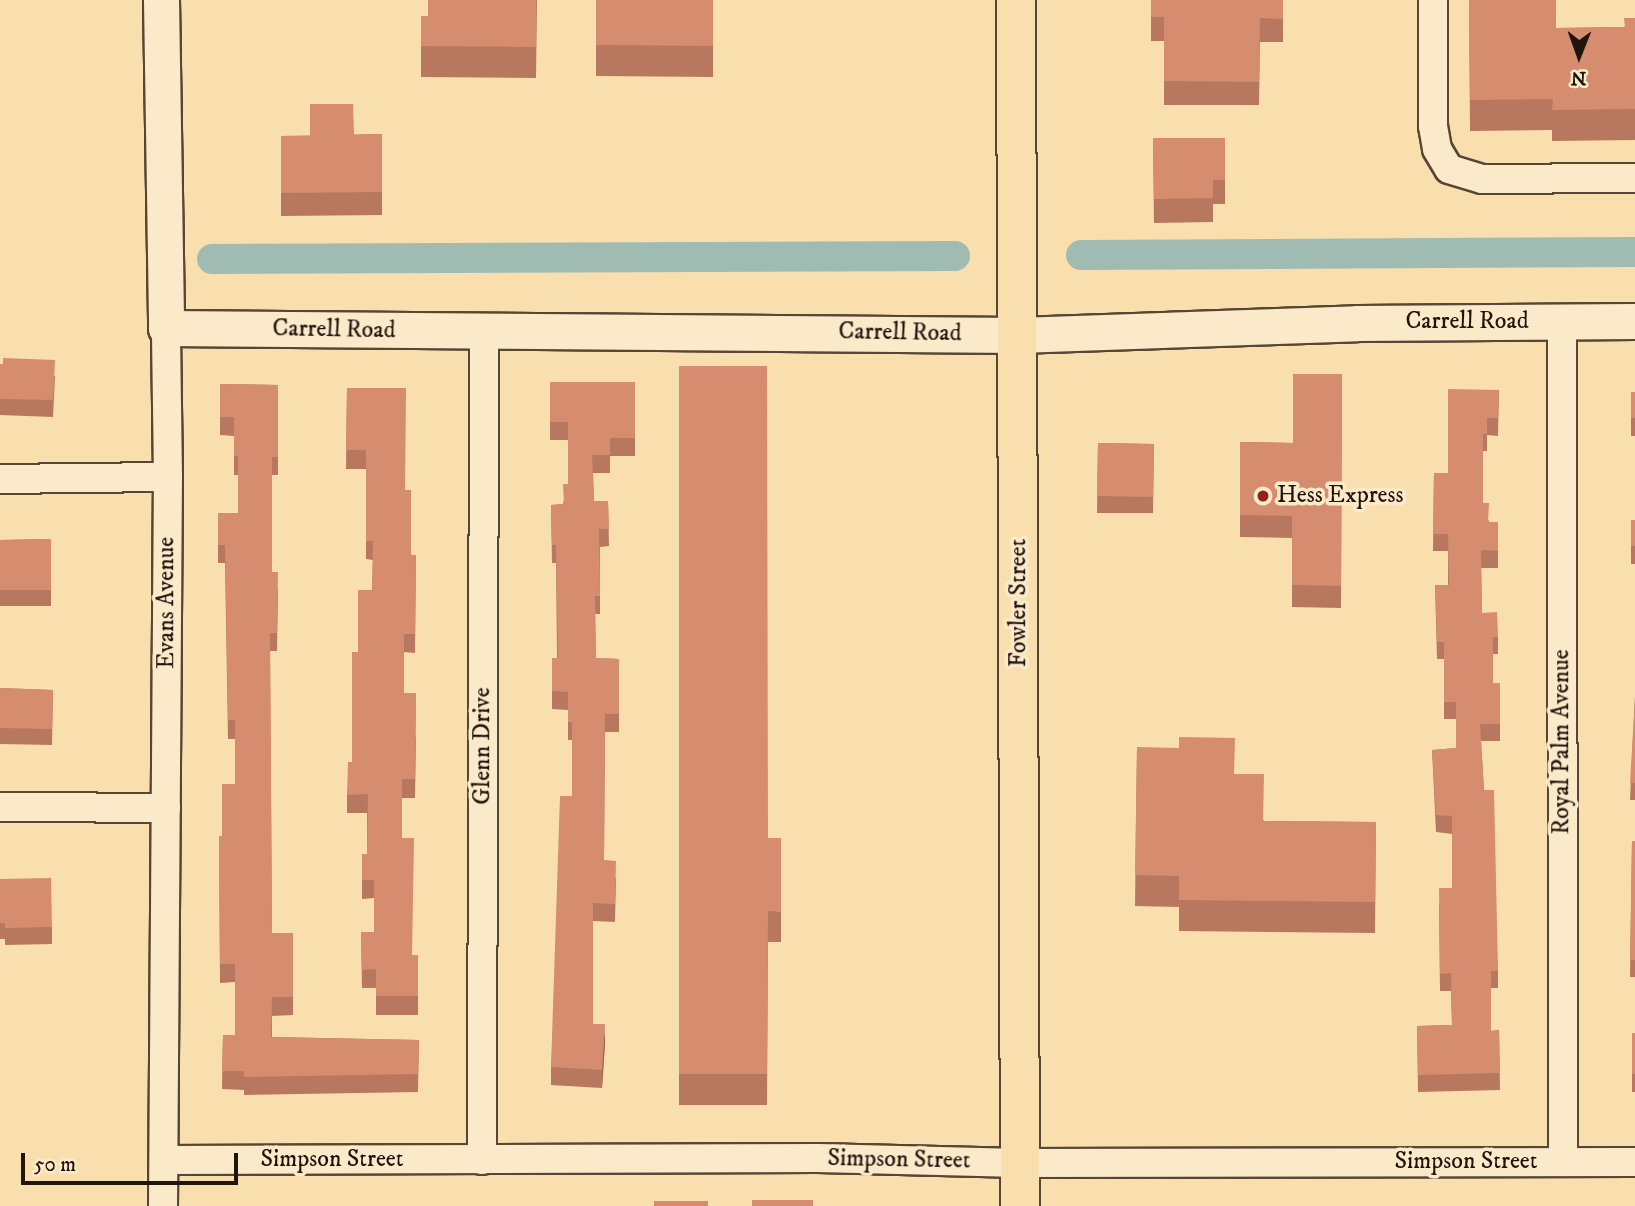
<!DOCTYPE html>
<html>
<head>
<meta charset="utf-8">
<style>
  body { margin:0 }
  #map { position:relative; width:1635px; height:1206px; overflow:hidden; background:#f9deae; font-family:"IM FELL DW Pica",serif }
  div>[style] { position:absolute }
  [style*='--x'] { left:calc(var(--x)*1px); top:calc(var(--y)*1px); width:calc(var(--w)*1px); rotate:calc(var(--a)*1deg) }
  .canal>* { height:30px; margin:-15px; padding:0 15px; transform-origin:15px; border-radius:15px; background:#a0bbb2 }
  .roads { filter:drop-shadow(2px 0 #574635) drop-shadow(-2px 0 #574635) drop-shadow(0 2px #574635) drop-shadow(0 -2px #574635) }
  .minor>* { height:28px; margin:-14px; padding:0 14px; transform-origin:14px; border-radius:14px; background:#fbeaca }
  .tertiary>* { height:35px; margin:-17.5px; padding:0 17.5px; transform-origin:17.5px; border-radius:17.5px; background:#fbeaca }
  .primary>* { height:38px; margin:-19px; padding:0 19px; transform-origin:19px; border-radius:19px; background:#f9deae }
  .wall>* { inset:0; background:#b8785f }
  .shaded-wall>* { inset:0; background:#96624d }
  .building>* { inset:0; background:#d68c6e }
  .dots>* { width:19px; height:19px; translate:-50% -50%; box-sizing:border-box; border:4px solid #fbeaca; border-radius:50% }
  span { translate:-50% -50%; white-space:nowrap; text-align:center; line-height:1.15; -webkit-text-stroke:7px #fbeaca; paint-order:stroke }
  .street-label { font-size:24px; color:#21140d }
  .poi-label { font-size:24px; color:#21140d }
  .left { translate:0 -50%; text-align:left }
  .north { position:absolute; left:1544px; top:21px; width:70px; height:70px; -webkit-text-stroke:5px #fbeaca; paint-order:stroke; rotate:181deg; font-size:19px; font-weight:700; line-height:28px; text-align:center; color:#21140d }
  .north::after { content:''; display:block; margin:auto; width:24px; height:32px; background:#21140d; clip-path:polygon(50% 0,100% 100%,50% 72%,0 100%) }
  .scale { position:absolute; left:21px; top:1153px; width:217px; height:32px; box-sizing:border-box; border:4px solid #21140d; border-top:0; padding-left:9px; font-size:21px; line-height:24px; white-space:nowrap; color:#21140d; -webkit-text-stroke:5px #fbeaca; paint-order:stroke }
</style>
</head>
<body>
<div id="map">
  <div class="canal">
    <i style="--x:1081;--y:255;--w:554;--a:-0.31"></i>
    <i style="--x:212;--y:259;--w:743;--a:-0.23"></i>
  </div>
  <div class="roads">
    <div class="minor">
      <i style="--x:1433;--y:0;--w:126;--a:90"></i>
      <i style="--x:1433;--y:126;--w:23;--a:80"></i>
      <i style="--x:1437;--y:149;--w:23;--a:59"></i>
      <i style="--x:1449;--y:169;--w:34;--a:17"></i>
      <i style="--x:1482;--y:179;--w:153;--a:-0.4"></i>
      <i style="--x:1562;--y:322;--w:840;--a:89.93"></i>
      <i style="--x:0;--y:479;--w:168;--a:-0.7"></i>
      <i style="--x:0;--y:807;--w:166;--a:0.3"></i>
      <i style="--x:164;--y:1160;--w:654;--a:-0.18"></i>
      <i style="--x:818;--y:1158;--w:202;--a:1.4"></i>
      <i style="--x:1020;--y:1163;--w:615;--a:-0.09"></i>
      <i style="--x:482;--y:1160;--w:828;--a:-89.86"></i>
      <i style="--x:163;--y:1206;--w:729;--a:-89.61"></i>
      <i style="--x:168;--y:477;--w:149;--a:-90.8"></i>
    </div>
    <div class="tertiary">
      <i style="--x:161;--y:0;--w:328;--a:89.1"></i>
      <i style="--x:166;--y:328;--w:852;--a:0.47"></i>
      <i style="--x:1018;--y:335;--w:339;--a:-2"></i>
      <i style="--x:1357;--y:323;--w:278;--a:-0.4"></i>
    </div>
    <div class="primary">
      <i style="--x:1016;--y:0;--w:1206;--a:89.81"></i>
    </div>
  </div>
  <div class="wall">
    <i style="clip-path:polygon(537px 0,536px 78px,421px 77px,421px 46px,428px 16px)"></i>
    <i style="clip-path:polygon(596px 0,713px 0,713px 77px,596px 76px)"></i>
    <i style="clip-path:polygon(1151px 0,1283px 0,1283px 42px,1260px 42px,1259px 105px,1164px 105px,1164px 41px,1151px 41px)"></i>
    <i style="clip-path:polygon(1469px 0,1556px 28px,1624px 27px,1635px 18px,1635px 140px,1552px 141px,1552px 130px,1470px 131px)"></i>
    <i style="clip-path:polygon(382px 134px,382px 215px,281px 216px,281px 136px)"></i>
    <i style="clip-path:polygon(1153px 138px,1225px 180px,1225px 204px,1213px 204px,1213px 222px,1154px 223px)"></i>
    <i style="clip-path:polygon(0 364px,55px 376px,53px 417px,0 415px)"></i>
    <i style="clip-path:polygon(679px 366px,768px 838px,781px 838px,781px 942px,768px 942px,767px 1105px,679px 1105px)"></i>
    <i style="clip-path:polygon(1342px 374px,1341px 608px,1292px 607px,1292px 538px,1240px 537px,1240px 442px,1293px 443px)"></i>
    <i style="clip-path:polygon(550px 382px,635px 382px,635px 456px,610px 456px,610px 473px,593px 473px,594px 501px,608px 501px,609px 546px,600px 547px,600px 614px,595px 614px,596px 658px,619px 659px,619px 732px,605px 732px,604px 860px,616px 879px,615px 922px,593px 921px,593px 1024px,605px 1042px,602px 1088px,551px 1085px,551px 1067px,572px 796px,572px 740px,568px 740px,568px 710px,552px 709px,552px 658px,557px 658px,556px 563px,552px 563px,551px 505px,563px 504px,568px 484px,568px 440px,550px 440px)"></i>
    <i style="clip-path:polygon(220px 384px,278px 385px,278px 475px,272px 475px,272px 572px,278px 591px,277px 651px,270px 651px,272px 933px,293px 933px,293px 1015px,272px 1016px,272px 1037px,419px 1040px,418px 1092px,244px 1095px,244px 1090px,222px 1089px,223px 1035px,235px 1035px,235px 982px,220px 983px,219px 836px,222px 836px,235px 784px,235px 739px,228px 739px,225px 563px,218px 563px,218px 513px,238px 513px,238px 475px,234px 475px,234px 436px,220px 435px)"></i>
    <i style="clip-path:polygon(347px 388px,405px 490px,411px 555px,416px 555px,415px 653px,404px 652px,404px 693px,416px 739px,415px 798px,402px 798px,402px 838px,412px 955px,418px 955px,418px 1015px,376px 1015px,376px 988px,362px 988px,361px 932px,374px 932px,374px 898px,362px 899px,362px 854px,367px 854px,367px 813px,347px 813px,347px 795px,352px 762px,358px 652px,372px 590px,373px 560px,366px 559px,366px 469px,346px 469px)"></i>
    <i style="clip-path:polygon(1499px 390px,1498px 436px,1487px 435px,1487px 451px,1483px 451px,1483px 503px,1489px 522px,1498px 522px,1498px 568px,1481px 568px,1482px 613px,1498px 637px,1498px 654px,1493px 654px,1493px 683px,1500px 683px,1500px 741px,1481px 741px,1484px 790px,1498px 971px,1498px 988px,1491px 988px,1491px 1031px,1499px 1030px,1500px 1090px,1418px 1092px,1417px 1026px,1452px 1025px,1451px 991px,1440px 991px,1439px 905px,1452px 888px,1452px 834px,1436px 832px,1432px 750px,1456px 748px,1456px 719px,1444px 719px,1444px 659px,1437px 659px,1435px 585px,1448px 585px,1448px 551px,1433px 551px,1434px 473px,1448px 473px)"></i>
    <i style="clip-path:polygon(1631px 392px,1635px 392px,1635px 436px,1631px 436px)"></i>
    <i style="clip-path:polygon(1098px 443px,1154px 444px,1153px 513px,1097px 513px)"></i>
    <i style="clip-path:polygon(1631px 520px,1635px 520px,1635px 564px,1631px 564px)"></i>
    <i style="clip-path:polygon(51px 539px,51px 606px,0 606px,0 540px)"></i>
    <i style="clip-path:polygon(0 688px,53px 690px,52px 745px,0 744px)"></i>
    <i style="clip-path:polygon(1635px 697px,1635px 800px,1630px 800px)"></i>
    <i style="clip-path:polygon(1137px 747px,1235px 774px,1264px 821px,1376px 822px,1375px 933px,1179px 931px,1179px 907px,1135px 906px)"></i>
    <i style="clip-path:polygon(1632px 841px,1635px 841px,1635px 977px,1630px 977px)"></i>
    <i style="clip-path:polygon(0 879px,52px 927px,52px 944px,5px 945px,5px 939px,0 939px)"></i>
    <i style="clip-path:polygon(1632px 1033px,1635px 1033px,1635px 1092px,1632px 1092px)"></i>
  </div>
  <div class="shaded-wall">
    <i style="clip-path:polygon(605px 1024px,605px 1042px,602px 1088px,602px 1070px)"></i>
  </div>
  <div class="building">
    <i style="clip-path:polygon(428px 0,536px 0,536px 47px,421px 46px,421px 16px,428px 16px)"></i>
    <i style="clip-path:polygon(596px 0,713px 0,713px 46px,596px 45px)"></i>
    <i style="clip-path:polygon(1151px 0,1283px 0,1283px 19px,1260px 18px,1259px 82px,1164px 81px,1164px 17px,1151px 17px)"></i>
    <i style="clip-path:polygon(1469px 0,1556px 0,1556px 28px,1625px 27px,1624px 18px,1635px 18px,1635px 109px,1552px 110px,1553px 99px,1470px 100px)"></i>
    <i style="clip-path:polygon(310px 104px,353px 104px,354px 135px,382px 134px,382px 192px,281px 193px,281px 136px,310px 136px)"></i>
    <i style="clip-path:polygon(1153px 138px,1225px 138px,1225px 180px,1213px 180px,1213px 198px,1154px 199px)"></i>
    <i style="clip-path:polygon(3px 358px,55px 360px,53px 400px,0 399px,0 364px,3px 364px)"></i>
    <i style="clip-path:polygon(679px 366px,767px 366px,768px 838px,781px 838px,781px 912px,768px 911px,767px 1074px,679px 1074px)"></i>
    <i style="clip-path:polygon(1293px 374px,1342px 374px,1341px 586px,1292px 585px,1292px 516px,1240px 515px,1240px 442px,1293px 443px)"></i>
    <i style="clip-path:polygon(550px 382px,635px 382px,635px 438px,610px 438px,610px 455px,592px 455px,594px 501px,608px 501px,609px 529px,599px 529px,600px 596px,595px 596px,596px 658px,619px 659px,619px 714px,605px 714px,604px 860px,616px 861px,615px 904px,593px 903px,593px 1024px,605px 1024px,602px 1070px,551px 1067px,560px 796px,572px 796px,572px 722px,568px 722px,568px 692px,552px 691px,552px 658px,558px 658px,556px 545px,552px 545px,551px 505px,564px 504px,563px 484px,568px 484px,568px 422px,550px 422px)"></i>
    <i style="clip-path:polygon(220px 384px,278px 385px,278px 457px,272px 457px,272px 572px,278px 572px,277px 633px,270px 633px,272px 933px,293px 933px,293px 997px,272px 997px,271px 1037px,419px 1040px,418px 1074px,244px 1077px,244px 1071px,222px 1071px,223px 1035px,235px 1035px,235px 964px,220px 964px,219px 836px,222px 836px,222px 784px,235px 784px,235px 720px,228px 720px,225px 545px,218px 545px,218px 513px,238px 513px,238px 456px,234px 456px,234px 417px,220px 417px)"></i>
    <i style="clip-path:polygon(347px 388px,406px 388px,405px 490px,411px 490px,411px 555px,416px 555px,415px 634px,404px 634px,404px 693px,416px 693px,416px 720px,415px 779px,402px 779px,402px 838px,414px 838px,412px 955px,418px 955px,418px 996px,376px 996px,376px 969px,362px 970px,361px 932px,374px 932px,374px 880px,362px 880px,362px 854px,367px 854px,368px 794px,347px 795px,348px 762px,352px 762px,352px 652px,358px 652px,358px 590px,372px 590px,373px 541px,366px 541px,366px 450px,346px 450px)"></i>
    <i style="clip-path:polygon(1448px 389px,1499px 390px,1498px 418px,1487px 418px,1487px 434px,1483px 434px,1483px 503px,1489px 503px,1488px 522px,1498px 522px,1498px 551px,1481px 550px,1482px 613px,1497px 612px,1498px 637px,1493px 637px,1493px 683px,1500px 683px,1500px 724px,1480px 724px,1484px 790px,1494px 790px,1498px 971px,1491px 971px,1491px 1031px,1499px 1030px,1500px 1073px,1418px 1075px,1417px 1026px,1452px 1025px,1451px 973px,1440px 974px,1439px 888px,1452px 888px,1452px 816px,1436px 815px,1432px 750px,1456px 748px,1456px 702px,1444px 702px,1444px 642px,1437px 642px,1435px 585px,1449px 585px,1448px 534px,1433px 534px,1434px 473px,1448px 473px)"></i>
    <i style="clip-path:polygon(1631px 392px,1635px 392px,1635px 418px,1631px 418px)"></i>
    <i style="clip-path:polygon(1098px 443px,1154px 444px,1153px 497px,1097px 496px)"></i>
    <i style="clip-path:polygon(1631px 520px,1635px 520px,1635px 546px,1631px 546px)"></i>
    <i style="clip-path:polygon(51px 539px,51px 590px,0 590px,0 540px)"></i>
    <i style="clip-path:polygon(0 688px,53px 690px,52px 729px,0 728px)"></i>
    <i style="clip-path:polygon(1635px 697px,1635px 783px,1630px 783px)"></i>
    <i style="clip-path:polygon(1179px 737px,1235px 738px,1234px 774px,1264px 774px,1263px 821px,1376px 822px,1375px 902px,1179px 900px,1179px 876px,1135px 875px,1137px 747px,1179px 748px)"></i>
    <i style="clip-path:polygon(1632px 841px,1635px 841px,1635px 960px,1630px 960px)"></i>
    <i style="clip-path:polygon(51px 878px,52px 927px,5px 928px,5px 923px,0 923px,0 879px)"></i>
    <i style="clip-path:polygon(1632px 1033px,1635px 1033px,1635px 1074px,1632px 1074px)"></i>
    <i style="clip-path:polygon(752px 1200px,813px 1200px,813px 1206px,752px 1206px)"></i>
    <i style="clip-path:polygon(654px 1201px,708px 1201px,708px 1206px,654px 1206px)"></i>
  </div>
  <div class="dots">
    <i style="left:1263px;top:496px;background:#8f2418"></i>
  </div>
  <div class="street-label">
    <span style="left:1467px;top:322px">Carrell Road</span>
    <span style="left:334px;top:330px;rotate:1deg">Carrell Road</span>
    <span style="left:900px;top:333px;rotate:1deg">Carrell Road</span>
    <span style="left:167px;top:603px;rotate:-90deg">Evans Avenue</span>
    <span style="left:1019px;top:603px;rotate:-90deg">Fowler Street</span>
    <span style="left:1562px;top:742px;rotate:-90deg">Royal Palm Avenue</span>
    <span style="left:483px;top:746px;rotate:-90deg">Glenn Drive</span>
    <span style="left:332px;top:1160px">Simpson Street</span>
    <span style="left:899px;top:1160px;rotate:1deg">Simpson Street</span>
    <span style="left:1466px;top:1162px">Simpson Street</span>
  </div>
  <div class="poi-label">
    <span class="left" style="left:1277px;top:496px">Hess Express</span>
  </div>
  <div class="north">N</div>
  <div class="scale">50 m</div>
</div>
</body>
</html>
